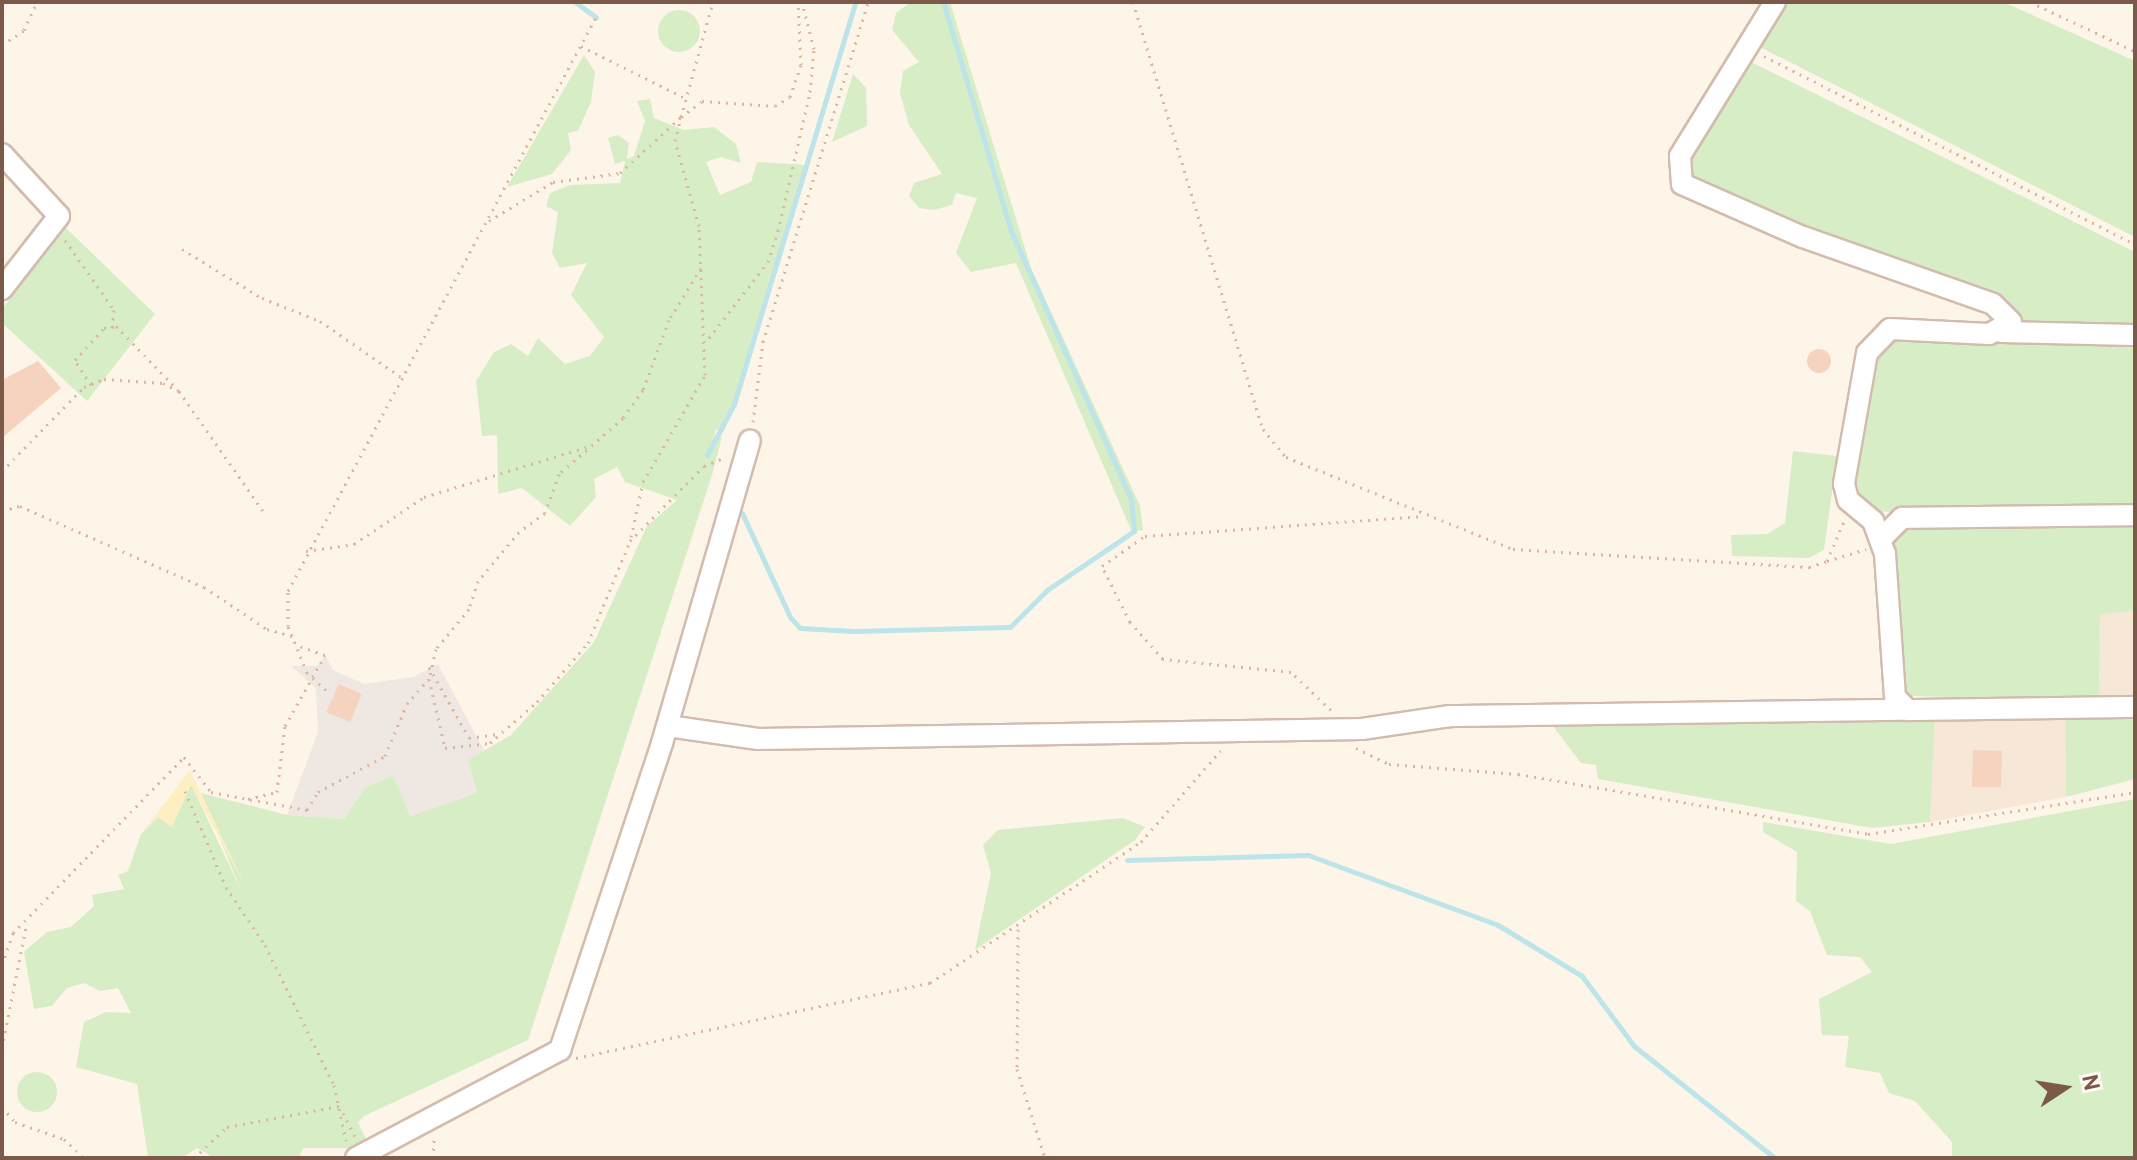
<!DOCTYPE html>
<html>
<head>
<meta charset="utf-8">
<style>
  body { margin:0 }
  #map { position:relative; width:2137px; height:1160px; overflow:hidden; background:#fef5e9; font-family:Overpass,sans-serif }
  div>[style] { position:absolute }
  [style*='--x'] { left:calc(var(--x)*1px); top:calc(var(--y)*1px); width:calc(var(--w)*1px); rotate:calc(var(--a)*1deg) }
  .residential>* { inset:0; background:#f6e7d7 }
  .industrial>* { inset:0; background:#efe8e2 }
  .green>* { inset:0; background:#d7edc6 }
  .round { border-radius:50% }
  .sand>* { inset:0; background:#feefc3 }
  .stream>* { height:5px; margin:-2.5px; padding:0 2.5px; transform-origin:2.5px; border-radius:2.5px; background:#bce4e9 }
  .building>* { inset:0; background:#f5d3bf }
  .path>* { height:3px; margin-top:-1.5px; transform-origin:0; background:repeating-linear-gradient(90deg,#dbb6a1 0 2px,transparent 0 8px) }
  .roads { filter:drop-shadow(2px 0 #d2bcad) drop-shadow(-2px 0 #d2bcad) drop-shadow(0 2px #d2bcad) drop-shadow(0 -2px #d2bcad) }
  .street>* { height:20px; margin:-10px; padding:0 10px; transform-origin:10px; border-radius:10px; background:#fff }
  span { translate:-50% -50%; white-space:nowrap; text-align:center; line-height:1.15; -webkit-text-stroke:7px #fff9f1; paint-order:stroke }
  .frame { position:absolute; inset:0; border:4px solid #7b5a4a; pointer-events:none }
  .north { position:absolute; left:2025px; top:1048px; width:80px; height:80px; -webkit-text-stroke:6px #fff9f1; paint-order:stroke; rotate:78deg; font-size:22px; font-weight:700; line-height:32px; text-align:center; color:#7b5a4a }
  .north::after { content:''; display:block; margin:auto; width:28px; height:36px; background:#7b5a4a; clip-path:polygon(50% 0,100% 100%,50% 72%,0 100%) }
</style>
</head>
<body>
<div id="map">
  <div class="residential">
    <i style="clip-path:polygon(2135px 611px,2135px 699px,2099px 701px,2100px 613px)"></i>
    <i style="clip-path:polygon(2065px 714px,2066px 797px,1930px 822px,1935px 716px)"></i>
  </div>
  <div class="industrial">
    <i style="clip-path:polygon(325px 655px,333px 670px,364px 684px,413px 677px,438px 664px,485px 752px,468px 760px,477px 793px,410px 816px,393px 775px,365px 788px,344px 819px,287px 815px,318px 732px,316px 688px,291px 666px,317px 666px)"></i>
  </div>
  <div class="green">
    <i style="clip-path:polygon(911px 2px,950px 2px,1031px 268px,1140px 506px,1143px 530px,1132px 532px,1016px 263px,971px 272px,956px 253px,977px 198px,956px 193px,952px 205px,934px 210px,919px 208px,909px 196px,914px 183px,942px 174px,909px 125px,900px 93px,903px 71px,919px 62px,892px 30px,896px 13px)"></i>
    <i style="clip-path:polygon(1783px 2px,2003px 2px,2135px 61px,2135px 237px,1760px 47px)"></i>
    <i class="round" style="left:658px;top:10px;width:42px;height:42px"></i>
    <i style="clip-path:polygon(584px 55px,595px 72px,591px 102px,578px 131px,568px 133px,571px 150px,552px 174px,507px 187px)"></i>
    <i style="clip-path:polygon(1749px 61px,2135px 252px,2135px 324px,2020px 322px,2017px 309px,1948px 279px,1811px 233px,1691px 180px,1688px 154px)"></i>
    <i style="clip-path:polygon(853px 74px,866px 88px,867px 126px,832px 142px)"></i>
    <i style="clip-path:polygon(650px 99px,654px 118px,684px 130px,714px 127px,736px 144px,741px 163px,721px 157px,706px 162px,720px 195px,751px 182px,757px 162px,808px 165px,734px 404px,724px 431px,716px 429px,713px 442px,722px 437px,712px 475px,528px 1040px,364px 1116px,358px 1122px,367px 1141px,349px 1148px,303px 1148px,299px 1158px,215px 1158px,197px 1148px,182px 1158px,148px 1158px,137px 1084px,76px 1067px,84px 1022px,106px 1012px,131px 1013px,118px 988px,100px 991px,84px 983px,67px 988px,52px 1006px,34px 1009px,24px 952px,47px 932px,71px 927px,94px 906px,92px 895px,124px 889px,118px 875px,128px 871px,141px 834px,158px 817px,172px 827px,191px 784px,241px 890px,201px 793px,287px 815px,344px 819px,365px 788px,393px 775px,410px 816px,477px 793px,468px 760px,511px 735px,594px 642px,647px 526px,677px 500px,625px 482px,617px 467px,594px 479px,596px 497px,570px 526px,522px 488px,498px 494px,497px 435px,482px 436px,476px 381px,494px 352px,511px 344px,528px 356px,538px 338px,565px 364px,590px 356px,604px 337px,571px 295px,587px 263px,560px 268px,552px 253px,558px 212px,546px 206px,550px 193px,570px 185px,620px 183px,625px 161px,615px 164px,608px 138px,618px 135px,629px 143px,627px 159px,634px 156px,645px 121px,637px 101px)"></i>
    <i style="clip-path:polygon(66px 228px,155px 314px,87px 401px,2px 323px,2px 309px)"></i>
    <i style="clip-path:polygon(1897px 336px,2135px 340px,2135px 507px,1877px 512px,1861px 505px,1851px 488px,1874px 354px)"></i>
    <i style="clip-path:polygon(1793px 451px,1837px 456px,1824px 550px,1809px 558px,1732px 556px,1731px 535px,1767px 534px,1785px 523px)"></i>
    <i style="clip-path:polygon(1898px 524px,2135px 524px,2135px 611px,2100px 614px,2099px 701px,1910px 696px,1899px 686px,1890px 546px)"></i>
    <i style="clip-path:polygon(2065px 714px,2135px 715px,2135px 779px,2066px 797px)"></i>
    <i style="clip-path:polygon(1935px 716px,1930px 822px,1872px 828px,1598px 779px,1596px 765px,1581px 763px,1549px 721px)"></i>
    <i style="clip-path:polygon(2135px 799px,2135px 1158px,1952px 1158px,1952px 1142px,1915px 1101px,1889px 1093px,1880px 1073px,1845px 1067px,1849px 1036px,1822px 1035px,1819px 999px,1872px 972px,1860px 957px,1827px 955px,1810px 911px,1796px 901px,1797px 852px,1763px 832px,1763px 822px,1891px 844px)"></i>
    <i style="clip-path:polygon(1123px 818px,1145px 827px,1135px 840px,975px 950px,991px 873px,983px 845px,998px 830px)"></i>
    <i class="round" style="left:17px;top:1072px;width:40px;height:40px"></i>
  </div>
  <div class="sand">
    <i style="clip-path:polygon(190px 770px,201px 793px,246px 888px,191px 785px,172px 827px,158px 817px,141px 834px)"></i>
  </div>
  <div class="stream">
    <i style="--x:575;--y:2;--w:26;--a:36"></i>
    <i style="--x:707;--y:455;--w:58;--a:-62.1"></i>
    <i style="--x:734;--y:404;--w:420;--a:-73.2"></i>
    <i style="--x:742;--y:513;--w:115;--a:65.2"></i>
    <i style="--x:790;--y:617;--w:15;--a:48"></i>
    <i style="--x:800;--y:628;--w:54;--a:3.2"></i>
    <i style="--x:854;--y:631;--w:156;--a:-1.5"></i>
    <i style="--x:1010;--y:627;--w:52;--a:-45"></i>
    <i style="--x:1047;--y:590;--w:105;--a:-34.1"></i>
    <i style="--x:1134;--y:531;--w:32;--a:-95"></i>
    <i style="--x:1131;--y:499;--w:294;--a:-114.1"></i>
    <i style="--x:1011;--y:231;--w:239;--a:-106.5"></i>
    <i style="--x:1127;--y:860;--w:181;--a:-1.6"></i>
    <i style="--x:1308;--y:855;--w:202;--a:20.2"></i>
    <i style="--x:1498;--y:925;--w:98;--a:31.3"></i>
    <i style="--x:1582;--y:976;--w:87;--a:53.4"></i>
    <i style="--x:1634;--y:1046;--w:180;--a:38.5"></i>
  </div>
  <div class="building">
    <i class="round" style="left:1807px;top:349px;width:24px;height:24px"></i>
    <i style="clip-path:polygon(38px 361px,61px 388px,2px 438px,2px 380px)"></i>
    <i style="clip-path:polygon(339px 684px,362px 694px,350px 722px,326px 712px)"></i>
    <i style="clip-path:polygon(1973px 750px,2002px 751px,2001px 787px,1972px 787px)"></i>
  </div>
  <div class="path">
    <i style="--x:1133;--y:2;--w:446;--a:73.1"></i>
    <i style="--x:1263;--y:429;--w:36;--a:51"></i>
    <i style="--x:1286;--y:457;--w:245;--a:22.1"></i>
    <i style="--x:1513;--y:549;--w:297;--a:3.5"></i>
    <i style="--x:1809;--y:567;--w:19;--a:-18"></i>
    <i style="--x:1827;--y:561;--w:46;--a:-66.8"></i>
    <i style="--x:2030;--y:2;--w:116;--a:25"></i>
    <i style="--x:2;--y:45;--w:27;--a:-34"></i>
    <i style="--x:24;--y:30;--w:31;--a:-65"></i>
    <i style="--x:581;--y:46;--w:119;--a:26.6"></i>
    <i style="--x:1764;--y:56;--w:416;--a:26.9"></i>
    <i style="--x:489;--y:221;--w:75;--a:-31.4"></i>
    <i style="--x:553;--y:182;--w:68;--a:-7.7"></i>
    <i style="--x:620;--y:173;--w:83;--a:-42.6"></i>
    <i style="--x:681;--y:117;--w:119;--a:-74.5"></i>
    <i style="--x:65;--y:240;--w:85;--a:55"></i>
    <i style="--x:114;--y:310;--w:19;--a:96"></i>
    <i style="--x:182;--y:249;--w:94;--a:31.5"></i>
    <i style="--x:262;--y:298;--w:62;--a:21.6"></i>
    <i style="--x:320;--y:321;--w:98;--a:34.7"></i>
    <i style="--x:701;--y:268;--w:61;--a:121.6"></i>
    <i style="--x:669;--y:320;--w:75;--a:110.4"></i>
    <i style="--x:643;--y:390;--w:34;--a:126"></i>
    <i style="--x:623;--y:418;--w:85;--a:138.8"></i>
    <i style="--x:559;--y:474;--w:41;--a:109.7"></i>
    <i style="--x:545;--y:513;--w:32;--a:144"></i>
    <i style="--x:519;--y:532;--w:64;--a:129.9"></i>
    <i style="--x:478;--y:581;--w:29;--a:108"></i>
    <i style="--x:469;--y:609;--w:52;--a:129.5"></i>
    <i style="--x:436;--y:649;--w:31;--a:103"></i>
    <i style="--x:429;--y:679;--w:71;--a:76.9"></i>
    <i style="--x:445;--y:748;--w:45;--a:-6.3"></i>
    <i style="--x:490;--y:743;--w:62;--a:-41.1"></i>
    <i style="--x:537;--y:702;--w:78;--a:-49.2"></i>
    <i style="--x:588;--y:643;--w:110;--a:-67.6"></i>
    <i style="--x:630;--y:541;--w:105;--a:-45.4"></i>
    <i style="--x:704;--y:466;--w:24;--a:-22"></i>
    <i style="--x:709;--y:338;--w:96;--a:-52.2"></i>
    <i style="--x:768;--y:262;--w:33;--a:-72"></i>
    <i style="--x:778;--y:231;--w:143;--a:-77"></i>
    <i style="--x:810;--y:92;--w:43;--a:-84.7"></i>
    <i style="--x:814;--y:49;--w:49;--a:-104.3"></i>
    <i style="--x:91;--y:385;--w:30;--a:-123"></i>
    <i style="--x:75;--y:360;--w:43;--a:-47.8"></i>
    <i style="--x:104;--y:328;--w:12;--a:-9"></i>
    <i style="--x:116;--y:326;--w:88;--a:45.9"></i>
    <i style="--x:753;--y:422;--w:81;--a:-82.9"></i>
    <i style="--x:763;--y:342;--w:356;--a:-72.8"></i>
    <i style="--x:2;--y:471;--w:117;--a:-45.7"></i>
    <i style="--x:84;--y:387;--w:22;--a:-22"></i>
    <i style="--x:104;--y:379;--w:59;--a:3.9"></i>
    <i style="--x:163;--y:383;--w:18;--a:27"></i>
    <i style="--x:179;--y:391;--w:146;--a:55"></i>
    <i style="--x:2;--y:511;--w:19;--a:-16"></i>
    <i style="--x:20;--y:506;--w:201;--a:23.8"></i>
    <i style="--x:204;--y:587;--w:76;--a:33.7"></i>
    <i style="--x:267;--y:629;--w:26;--a:16"></i>
    <i style="--x:631;--y:537;--w:56;--a:-77.7"></i>
    <i style="--x:643;--y:482;--w:124;--a:-59.9"></i>
    <i style="--x:705;--y:375;--w:149;--a:-92.3"></i>
    <i style="--x:699;--y:226;--w:88;--a:-105.8"></i>
    <i style="--x:675;--y:141;--w:25;--a:-76"></i>
    <i style="--x:681;--y:117;--w:26;--a:-37"></i>
    <i style="--x:702;--y:101;--w:73;--a:3.9"></i>
    <i style="--x:775;--y:106;--w:17;--a:-31"></i>
    <i style="--x:790;--y:97;--w:34;--a:-71"></i>
    <i style="--x:801;--y:65;--w:63;--a:-92.7"></i>
    <i style="--x:306;--y:551;--w:49;--a:-8.3"></i>
    <i style="--x:354;--y:544;--w:84;--a:-33.9"></i>
    <i style="--x:424;--y:497;--w:174;--a:-17.1"></i>
    <i style="--x:1827;--y:561;--w:41;--a:-17.1"></i>
    <i style="--x:429;--y:667;--w:81;--a:60.6"></i>
    <i style="--x:469;--y:738;--w:29;--a:-8"></i>
    <i style="--x:326;--y:690;--w:25;--a:-138"></i>
    <i style="--x:307;--y:673;--w:51;--a:-112"></i>
    <i style="--x:288;--y:626;--w:35;--a:-90"></i>
    <i style="--x:288;--y:591;--w:651;--a:-61.78"></i>
    <i style="--x:1331;--y:710;--w:55;--a:-136.5"></i>
    <i style="--x:1291;--y:672;--w:129;--a:-174.2"></i>
    <i style="--x:1163;--y:659;--w:50;--a:-131.7"></i>
    <i style="--x:1130;--y:622;--w:63;--a:-116.6"></i>
    <i style="--x:1102;--y:566;--w:52;--a:-34.9"></i>
    <i style="--x:1145;--y:536;--w:278;--a:-4.1"></i>
    <i style="--x:1356;--y:748;--w:37;--a:26"></i>
    <i style="--x:1389;--y:764;--w:129;--a:4.4"></i>
    <i style="--x:1518;--y:774;--w:355;--a:9.7"></i>
    <i style="--x:1868;--y:834;--w:270;--a:-8.9"></i>
    <i style="--x:185;--y:791;--w:104;--a:66.9"></i>
    <i style="--x:226;--y:887;--w:70;--a:56.1"></i>
    <i style="--x:265;--y:945;--w:156;--a:63.8"></i>
    <i style="--x:334;--y:1085;--w:57;--a:77.9"></i>
    <i style="--x:248;--y:799;--w:30;--a:-14"></i>
    <i style="--x:277;--y:792;--w:66;--a:-83.1"></i>
    <i style="--x:285;--y:726;--w:81;--a:-60.6"></i>
    <i style="--x:325;--y:655;--w:31;--a:-161"></i>
    <i style="--x:1018;--y:929;--w:140;--a:90.4"></i>
    <i style="--x:1017;--y:1069;--w:93;--a:72.5"></i>
    <i style="--x:2;--y:965;--w:34;--a:-71"></i>
    <i style="--x:13;--y:933;--w:245;--a:-45.8"></i>
    <i style="--x:184;--y:757;--w:44;--a:52.4"></i>
    <i style="--x:211;--y:792;--w:98;--a:10.6"></i>
    <i style="--x:307;--y:810;--w:21;--a:-59"></i>
    <i style="--x:318;--y:792;--w:76;--a:-28.2"></i>
    <i style="--x:385;--y:756;--w:56;--a:-67.1"></i>
    <i style="--x:407;--y:704;--w:33;--a:-49"></i>
    <i style="--x:2;--y:1048;--w:128;--a:-78.8"></i>
    <i style="--x:576;--y:1058;--w:362;--a:-12"></i>
    <i style="--x:930;--y:983;--w:254;--a:-33.8"></i>
    <i style="--x:1141;--y:842;--w:121;--a:-49"></i>
    <i style="--x:2;--y:1107;--w:20;--a:49"></i>
    <i style="--x:15;--y:1122;--w:52;--a:19.1"></i>
    <i style="--x:64;--y:1139;--w:28;--a:44"></i>
    <i style="--x:343;--y:1113;--w:28;--a:63"></i>
    <i style="--x:194;--y:1158;--w:45;--a:-43.2"></i>
    <i style="--x:227;--y:1127;--w:114;--a:-10.6"></i>
    <i style="--x:433;--y:1158;--w:22;--a:-87"></i>
  </div>
  <div class="roads">
    <div class="street">
      <i style="--x:1775;--y:2;--w:181;--a:121.7"></i>
      <i style="--x:1680;--y:156;--w:28;--a:86"></i>
      <i style="--x:1682;--y:184;--w:132;--a:23.7"></i>
      <i style="--x:1803;--y:237;--w:201;--a:19.4"></i>
      <i style="--x:1993;--y:304;--w:25;--a:45"></i>
      <i style="--x:2011;--y:322;--w:25;--a:151"></i>
      <i style="--x:1989;--y:334;--w:99;--a:-177.1"></i>
      <i style="--x:1890;--y:329;--w:33;--a:134"></i>
      <i style="--x:1867;--y:353;--w:133;--a:100"></i>
      <i style="--x:1844;--y:484;--w:16;--a:76"></i>
      <i style="--x:1848;--y:500;--w:33;--a:40"></i>
      <i style="--x:1873;--y:521;--w:35;--a:70"></i>
      <i style="--x:1885;--y:554;--w:143;--a:86"></i>
      <i style="--x:1895;--y:697;--w:18;--a:45"></i>
      <i style="--x:1908;--y:710;--w:227;--a:-0.8"></i>
      <i style="--x:2;--y:154;--w:84;--a:47.4"></i>
      <i style="--x:59;--y:216;--w:93;--a:128"></i>
      <i style="--x:2001;--y:332;--w:134;--a:1.3"></i>
      <i style="--x:1881;--y:539;--w:30;--a:-45"></i>
      <i style="--x:1902;--y:518;--w:233;--a:-0.7"></i>
      <i style="--x:668;--y:726;--w:91;--a:8.2"></i>
      <i style="--x:758;--y:739;--w:604;--a:-0.95"></i>
      <i style="--x:1362;--y:729;--w:89;--a:-8.4"></i>
      <i style="--x:1450;--y:716;--w:458;--a:-0.8"></i>
      <i style="--x:356;--y:1158;--w:231;--a:-27.9"></i>
      <i style="--x:560;--y:1050;--w:324;--a:-71.6"></i>
      <i style="--x:662;--y:743;--w:315;--a:-73.8"></i>
    </div>
  </div>
  <div class="frame"></div>
  <div class="north">N</div>
</div>
</body>
</html>
